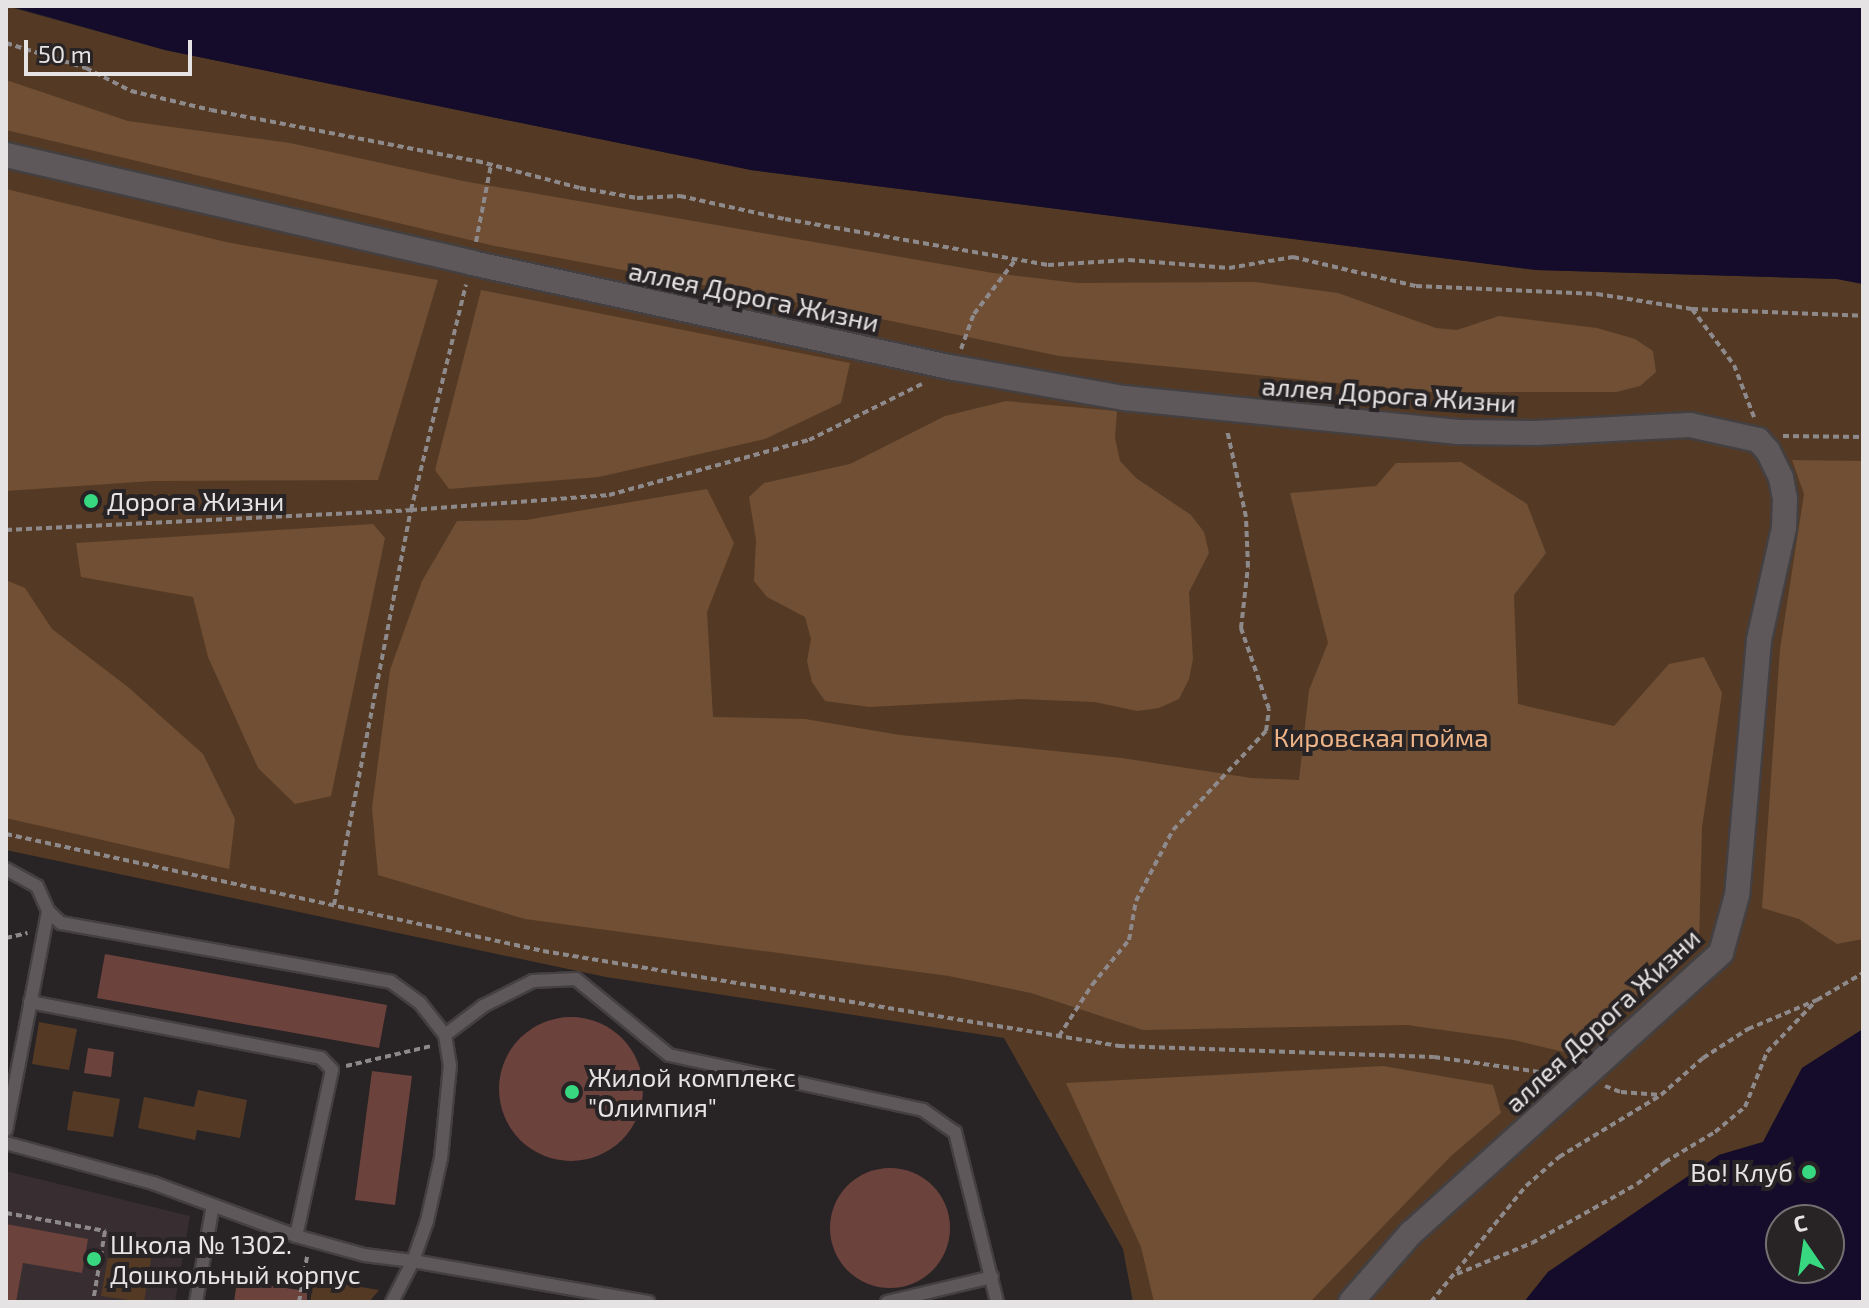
<!DOCTYPE html>
<html>
<head>
<meta charset="utf-8">
<style>
  body { margin:0 }
  #map { position:relative; width:1869px; height:1308px; overflow:hidden; background:#282325; font-family:"Exo 2",sans-serif }
  div>[style] { position:absolute }
  [style*='--x'] { left:calc(var(--x)*1px); top:calc(var(--y)*1px); width:calc(var(--w)*1px); rotate:calc(var(--a)*1deg) }
  .built>* { inset:0; background:#382d30 }
  .green>* { inset:0; background:#543a24 }
  .forest>* { inset:0; background:#704f34 }
  .water>* { inset:0; background:#150c2b }
  .building>* { inset:0; background:#6c423c }
  .round { border-radius:50% }
  .path>* { height:4px; margin-top:-2px; transform-origin:0; background:repeating-linear-gradient(90deg,#8e8a8c 0 6px,transparent 0 10px) }
  .roads { filter:drop-shadow(2px 0 #444041) drop-shadow(-2px 0 #444041) drop-shadow(0 2px #444041) drop-shadow(0 -2px #444041) }
  .lane>* { height:12px; margin:-6px; padding:0 6px; transform-origin:6px; border-radius:6px; background:#5e585a }
  .street>* { height:24px; margin:-12px; padding:0 12px; transform-origin:12px; border-radius:12px; background:#5e585a }
  .dots>* { width:22px; height:22px; translate:-50% -50%; box-sizing:border-box; border:4px solid #282325; border-radius:50% }
  span { translate:-50% -50%; white-space:nowrap; text-align:center; line-height:1.15; -webkit-text-stroke:8px #282325; paint-order:stroke }
  .street-label { font-size:26px; color:#e6e3e4 }
  .poi-label { font-size:26px; color:#e6e3e4 }
  .left { translate:0 -50%; text-align:left }
  .right { translate:-100% -50%; text-align:right }
  .park-label { font-size:26px; color:#eeb487 }
  .frame { position:absolute; inset:0; border:8px solid #e6e3e4; pointer-events:none }
  .north { position:absolute; left:1765px; top:1204px; width:80px; height:80px; box-sizing:border-box; background:#282325; border:2px solid #747071; border-radius:50%; rotate:347deg; font-size:22px; font-weight:700; line-height:32px; text-align:center; color:#e6e3e4 }
  .north::after { content:''; display:block; margin:auto; width:28px; height:36px; background:#37d880; clip-path:polygon(50% 0,100% 100%,50% 72%,0 100%) }
  .scale { position:absolute; left:24px; top:40px; width:168px; height:36px; box-sizing:border-box; border:4px solid #e6e3e4; border-top:0; padding-left:10px; font-size:24px; line-height:28px; white-space:nowrap; color:#e6e3e4; -webkit-text-stroke:6px #282325; paint-order:stroke }
</style>
</head>
<body>
<div id="map">
  <div class="built">
    <i style="clip-path:polygon(6px 1171px,190px 1216px,175px 1302px,6px 1302px)"></i>
  </div>
  <div class="green">
    <i style="clip-path:polygon(6px 6px,165px 50px,751px 170px,1536px 270px,1837px 279px,1863px 284px,1863px 1029px,1802px 1068px,1763px 1142px,1719px 1155px,1548px 1272px,1524px 1302px,1133px 1302px,1123px 1249px,1004px 1038px,606px 977px,6px 850px)"></i>
    <i style="clip-path:polygon(39px 1022px,77px 1029px,69px 1070px,32px 1064px)"></i>
    <i style="clip-path:polygon(198px 1090px,247px 1100px,240px 1138px,197px 1130px,195px 1140px,138px 1128px,144px 1097px,194px 1107px)"></i>
    <i style="clip-path:polygon(73px 1091px,120px 1099px,113px 1137px,67px 1130px)"></i>
    <i style="clip-path:polygon(112px 1234px,154px 1241px,144px 1302px,101px 1296px)"></i>
    <i style="clip-path:polygon(314px 1279px,379px 1290px,369px 1302px,310px 1302px)"></i>
  </div>
  <div class="forest">
    <i style="clip-path:polygon(6px 80px,128px 121px,290px 143px,463px 181px,993px 273px,1077px 283px,1255px 282px,1338px 293px,1436px 328px,1457px 330px,1499px 316px,1597px 328px,1635px 339px,1653px 351px,1656px 372px,1640px 386px,1616px 392px,1431px 392px,1059px 356px,843px 311px,495px 246px,6px 130px)"></i>
    <i style="clip-path:polygon(6px 189px,226px 242px,438px 280px,378px 480px,152px 481px,6px 491px)"></i>
    <i style="clip-path:polygon(481px 290px,850px 363px,841px 403px,765px 439px,599px 477px,449px 489px,435px 470px)"></i>
    <i style="clip-path:polygon(1006px 401px,1117px 411px,1115px 438px,1120px 461px,1136px 478px,1191px 515px,1204px 532px,1209px 553px,1189px 592px,1193px 659px,1189px 679px,1179px 699px,1159px 708px,1137px 711px,1095px 702px,1021px 699px,869px 707px,825px 701px,812px 682px,807px 661px,811px 639px,805px 617px,767px 597px,754px 581px,756px 540px,749px 497px,764px 483px,850px 464px,945px 416px)"></i>
    <i style="clip-path:polygon(1792px 460px,1863px 461px,1863px 939px,1837px 944px,1799px 919px,1762px 908px,1780px 649px,1804px 494px)"></i>
    <i style="clip-path:polygon(1461px 462px,1527px 504px,1546px 553px,1514px 595px,1518px 704px,1614px 726px,1669px 664px,1704px 657px,1722px 693px,1702px 827px,1699px 944px,1568px 1053px,1514px 1040px,1407px 1025px,1143px 1030px,1031px 993px,949px 976px,525px 919px,378px 875px,372px 808px,390px 670px,422px 581px,457px 521px,526px 520px,707px 489px,734px 543px,707px 612px,713px 717px,805px 719px,900px 735px,1122px 758px,1251px 778px,1299px 780px,1309px 690px,1328px 643px,1290px 493px,1376px 486px,1396px 463px)"></i>
    <i style="clip-path:polygon(373px 524px,385px 538px,331px 796px,295px 804px,258px 768px,208px 657px,193px 597px,81px 577px,76px 543px)"></i>
    <i style="clip-path:polygon(6px 580px,25px 588px,52px 629px,128px 687px,203px 754px,235px 819px,229px 869px,6px 818px)"></i>
    <i style="clip-path:polygon(1383px 1066px,1493px 1085px,1501px 1113px,1451px 1156px,1310px 1302px,1154px 1302px,1141px 1247px,1066px 1083px)"></i>
  </div>
  <div class="water">
    <i style="clip-path:polygon(10px 6px,1863px 6px,1863px 284px,1837px 279px,1536px 270px,751px 170px,165px 50px)"></i>
    <i style="clip-path:polygon(evenodd,1863px 1029px,1863px 1302px,1524px 1302px,1548px 1272px,1719px 1155px,1763px 1142px,1802px 1068px,1863px 1029px,1781px 1220px,1829px 1220px,1829px 1268px,1781px 1268px,1781px 1220px)"></i>
  </div>
  <div class="building">
    <i style="clip-path:polygon(105px 954px,387px 1005px,379px 1048px,97px 998px)"></i>
    <i class="round" style="left:499px;top:1017px;width:144px;height:144px"></i>
    <i style="clip-path:polygon(88px 1048px,114px 1052px,111px 1077px,84px 1073px)"></i>
    <i style="clip-path:polygon(372px 1071px,412px 1076px,395px 1205px,355px 1200px)"></i>
    <i class="round" style="left:830px;top:1168px;width:120px;height:120px"></i>
    <i style="clip-path:polygon(6px 1224px,88px 1239px,82px 1273px,23px 1263px,16px 1302px,6px 1302px)"></i>
    <i style="clip-path:polygon(237px 1281px,307px 1291px,307px 1302px,234px 1302px)"></i>
  </div>
  <div class="path">
    <i style="--x:6;--y:43;--w:84;--a:17.4"></i>
    <i style="--x:86;--y:68;--w:51;--a:27.1"></i>
    <i style="--x:131;--y:91;--w:82;--a:13.4"></i>
    <i style="--x:211;--y:110;--w:271;--a:10.9"></i>
    <i style="--x:477;--y:161;--w:106;--a:14.7"></i>
    <i style="--x:580;--y:188;--w:58;--a:10"></i>
    <i style="--x:637;--y:198;--w:43;--a:-2.7"></i>
    <i style="--x:680;--y:196;--w:107;--a:12.4"></i>
    <i style="--x:785;--y:219;--w:267;--a:9.9"></i>
    <i style="--x:1048;--y:265;--w:81;--a:-3.5"></i>
    <i style="--x:1129;--y:260;--w:100;--a:4.6"></i>
    <i style="--x:1229;--y:268;--w:65;--a:-9.8"></i>
    <i style="--x:1293;--y:257;--w:126;--a:13.3"></i>
    <i style="--x:1416;--y:286;--w:181;--a:2.5"></i>
    <i style="--x:1597;--y:294;--w:96;--a:9"></i>
    <i style="--x:1692;--y:309;--w:171;--a:2.3"></i>
    <i style="--x:476;--y:242;--w:78;--a:-79"></i>
    <i style="--x:1692;--y:309;--w:70;--a:53.1"></i>
    <i style="--x:1734;--y:365;--w:56;--a:69"></i>
    <i style="--x:961;--y:349;--w:37;--a:-70"></i>
    <i style="--x:974;--y:314;--w:69;--a:-52.6"></i>
    <i style="--x:1783;--y:436;--w:80;--a:0.7"></i>
    <i style="--x:6;--y:530;--w:405;--a:-2.8"></i>
    <i style="--x:411;--y:510;--w:199;--a:-4.3"></i>
    <i style="--x:609;--y:495;--w:207;--a:-15.4"></i>
    <i style="--x:809;--y:440;--w:126;--a:-26.4"></i>
    <i style="--x:6;--y:834;--w:550;--a:12.29"></i>
    <i style="--x:543;--y:951;--w:584;--a:9.37"></i>
    <i style="--x:1119;--y:1046;--w:315;--a:2"></i>
    <i style="--x:1434;--y:1057;--w:121;--a:8.1"></i>
    <i style="--x:334;--y:905;--w:402;--a:-79"></i>
    <i style="--x:411;--y:510;--w:232;--a:-76.3"></i>
    <i style="--x:6;--y:938;--w:22;--a:-13"></i>
    <i style="--x:1059;--y:1036;--w:61;--a:-57.1"></i>
    <i style="--x:1092;--y:985;--w:58;--a:-50.6"></i>
    <i style="--x:1129;--y:940;--w:40;--a:-80"></i>
    <i style="--x:1136;--y:901;--w:80;--a:-62.5"></i>
    <i style="--x:1173;--y:830;--w:136;--a:-46.8"></i>
    <i style="--x:1266;--y:731;--w:22;--a:-82"></i>
    <i style="--x:1269;--y:709;--w:86;--a:-109.1"></i>
    <i style="--x:1241;--y:628;--w:61;--a:-83.5"></i>
    <i style="--x:1248;--y:567;--w:50;--a:-92.3"></i>
    <i style="--x:1246;--y:517;--w:89;--a:-102.3"></i>
    <i style="--x:346;--y:1066;--w:87;--a:-13.2"></i>
    <i style="--x:1605;--y:1086;--w:17;--a:21"></i>
    <i style="--x:1621;--y:1092;--w:40;--a:4.3"></i>
    <i style="--x:6;--y:1213;--w:101;--a:10.3"></i>
    <i style="--x:105;--y:1231;--w:72;--a:99.6"></i>
    <i style="--x:1457;--y:1274;--w:81;--a:-22.5"></i>
    <i style="--x:1532;--y:1243;--w:120;--a:-29.3"></i>
    <i style="--x:1637;--y:1184;--w:36;--a:-38"></i>
    <i style="--x:1665;--y:1162;--w:58;--a:-31"></i>
    <i style="--x:1715;--y:1132;--w:39;--a:-40"></i>
    <i style="--x:1745;--y:1107;--w:59;--a:-68.2"></i>
    <i style="--x:1767;--y:1052;--w:69;--a:-46.2"></i>
    <i style="--x:299;--y:1302;--w:46;--a:-79.9"></i>
    <i style="--x:1431;--y:1302;--w:150;--a:-50.7"></i>
    <i style="--x:1526;--y:1186;--w:44;--a:-41.3"></i>
    <i style="--x:1559;--y:1157;--w:119;--a:-31.3"></i>
    <i style="--x:1661;--y:1095;--w:56;--a:-41.4"></i>
    <i style="--x:1703;--y:1058;--w:54;--a:-32.8"></i>
    <i style="--x:1748;--y:1029;--w:75;--a:-22.8"></i>
    <i style="--x:1817;--y:1000;--w:53;--a:-30.4"></i>
  </div>
  <div class="roads">
    <div class="lane">
      <i style="--x:6;--y:869;--w:35;--a:29"></i>
      <i style="--x:37;--y:886;--w:27;--a:66"></i>
      <i style="--x:48;--y:911;--w:18;--a:43"></i>
      <i style="--x:61;--y:923;--w:335;--a:10.1"></i>
      <i style="--x:391;--y:982;--w:36;--a:36"></i>
      <i style="--x:420;--y:1003;--w:41;--a:52"></i>
      <i style="--x:445;--y:1035;--w:30;--a:81"></i>
      <i style="--x:450;--y:1065;--w:93;--a:95.5"></i>
      <i style="--x:441;--y:1158;--w:65;--a:102.5"></i>
      <i style="--x:427;--y:1221;--w:42;--a:109.3"></i>
      <i style="--x:413;--y:1261;--w:239;--a:9.9"></i>
      <i style="--x:30;--y:1002;--w:296;--a:10.9"></i>
      <i style="--x:321;--y:1058;--w:16;--a:47"></i>
      <i style="--x:332;--y:1070;--w:170;--a:102.2"></i>
      <i style="--x:445;--y:1035;--w:48;--a:-37.3"></i>
      <i style="--x:483;--y:1006;--w:56;--a:-26.6"></i>
      <i style="--x:533;--y:981;--w:43;--a:-2.7"></i>
      <i style="--x:576;--y:979;--w:120;--a:39.3"></i>
      <i style="--x:669;--y:1055;--w:260;--a:12.2"></i>
      <i style="--x:923;--y:1110;--w:39;--a:35"></i>
      <i style="--x:955;--y:1132;--w:175;--a:76.1"></i>
      <i style="--x:6;--y:1130;--w:223;--a:-79.1"></i>
      <i style="--x:6;--y:1143;--w:152;--a:15.2"></i>
      <i style="--x:153;--y:1183;--w:153;--a:20.3"></i>
      <i style="--x:296;--y:1236;--w:71;--a:15.6"></i>
      <i style="--x:364;--y:1255;--w:49;--a:7"></i>
      <i style="--x:413;--y:1261;--w:46;--a:117.1"></i>
      <i style="--x:196;--y:1302;--w:98;--a:-80.1"></i>
      <i style="--x:887;--y:1302;--w:108;--a:-13.4"></i>
    </div>
    <div class="street">
      <i style="--x:6;--y:155;--w:478;--a:13"></i>
      <i style="--x:472;--y:263;--w:494;--a:12.3"></i>
      <i style="--x:955;--y:368;--w:172;--a:10.1"></i>
      <i style="--x:1124;--y:398;--w:336;--a:5.8"></i>
      <i style="--x:1458;--y:432;--w:78;--a:0.7"></i>
      <i style="--x:1536;--y:433;--w:154;--a:-3"></i>
      <i style="--x:1690;--y:425;--w:70;--a:12.4"></i>
      <i style="--x:1758;--y:440;--w:15;--a:48"></i>
      <i style="--x:1768;--y:451;--w:30;--a:64"></i>
      <i style="--x:1781;--y:478;--w:21;--a:79"></i>
      <i style="--x:1785;--y:499;--w:29;--a:92"></i>
      <i style="--x:1784;--y:528;--w:115;--a:102.6"></i>
      <i style="--x:1759;--y:640;--w:256;--a:94.9"></i>
      <i style="--x:1737;--y:895;--w:60;--a:105.4"></i>
      <i style="--x:1721;--y:953;--w:418;--a:137.9"></i>
      <i style="--x:1411;--y:1233;--w:91;--a:131"></i>
    </div>
  </div>
  <div class="dots">
    <i style="left:91px;top:501px;background:#37d880"></i>
    <i style="left:572px;top:1092px;background:#37d880"></i>
    <i style="left:1809px;top:1172px;background:#37d880"></i>
    <i style="left:94px;top:1259px;background:#37d880"></i>
  </div>
  <div class="street-label">
    <span style="left:754px;top:296px;rotate:12deg">аллея Дорога Жизни</span>
    <span style="left:1389px;top:394px;rotate:4deg">аллея Дорога Жизни</span>
    <span style="left:1602px;top:1020px;rotate:-43deg">аллея Дорога Жизни</span>
  </div>
  <div class="poi-label">
    <span class="left" style="left:107px;top:501px">Дорога Жизни</span>
    <span class="left" style="left:588px;top:1092px">Жилой комплекс<br>"Олимпия"</span>
    <span class="right" style="left:1793px;top:1172px">Во! Клуб</span>
    <span class="left" style="left:110px;top:1259px">Школа № 1302.<br>Дошкольный корпус</span>
  </div>
  <div class="park-label">
    <span style="left:1381px;top:737px">Кировская пойма</span>
  </div>
  <div class="frame"></div>
  <div class="north">С</div>
  <div class="scale">50 m</div>
</div>
</body>
</html>
